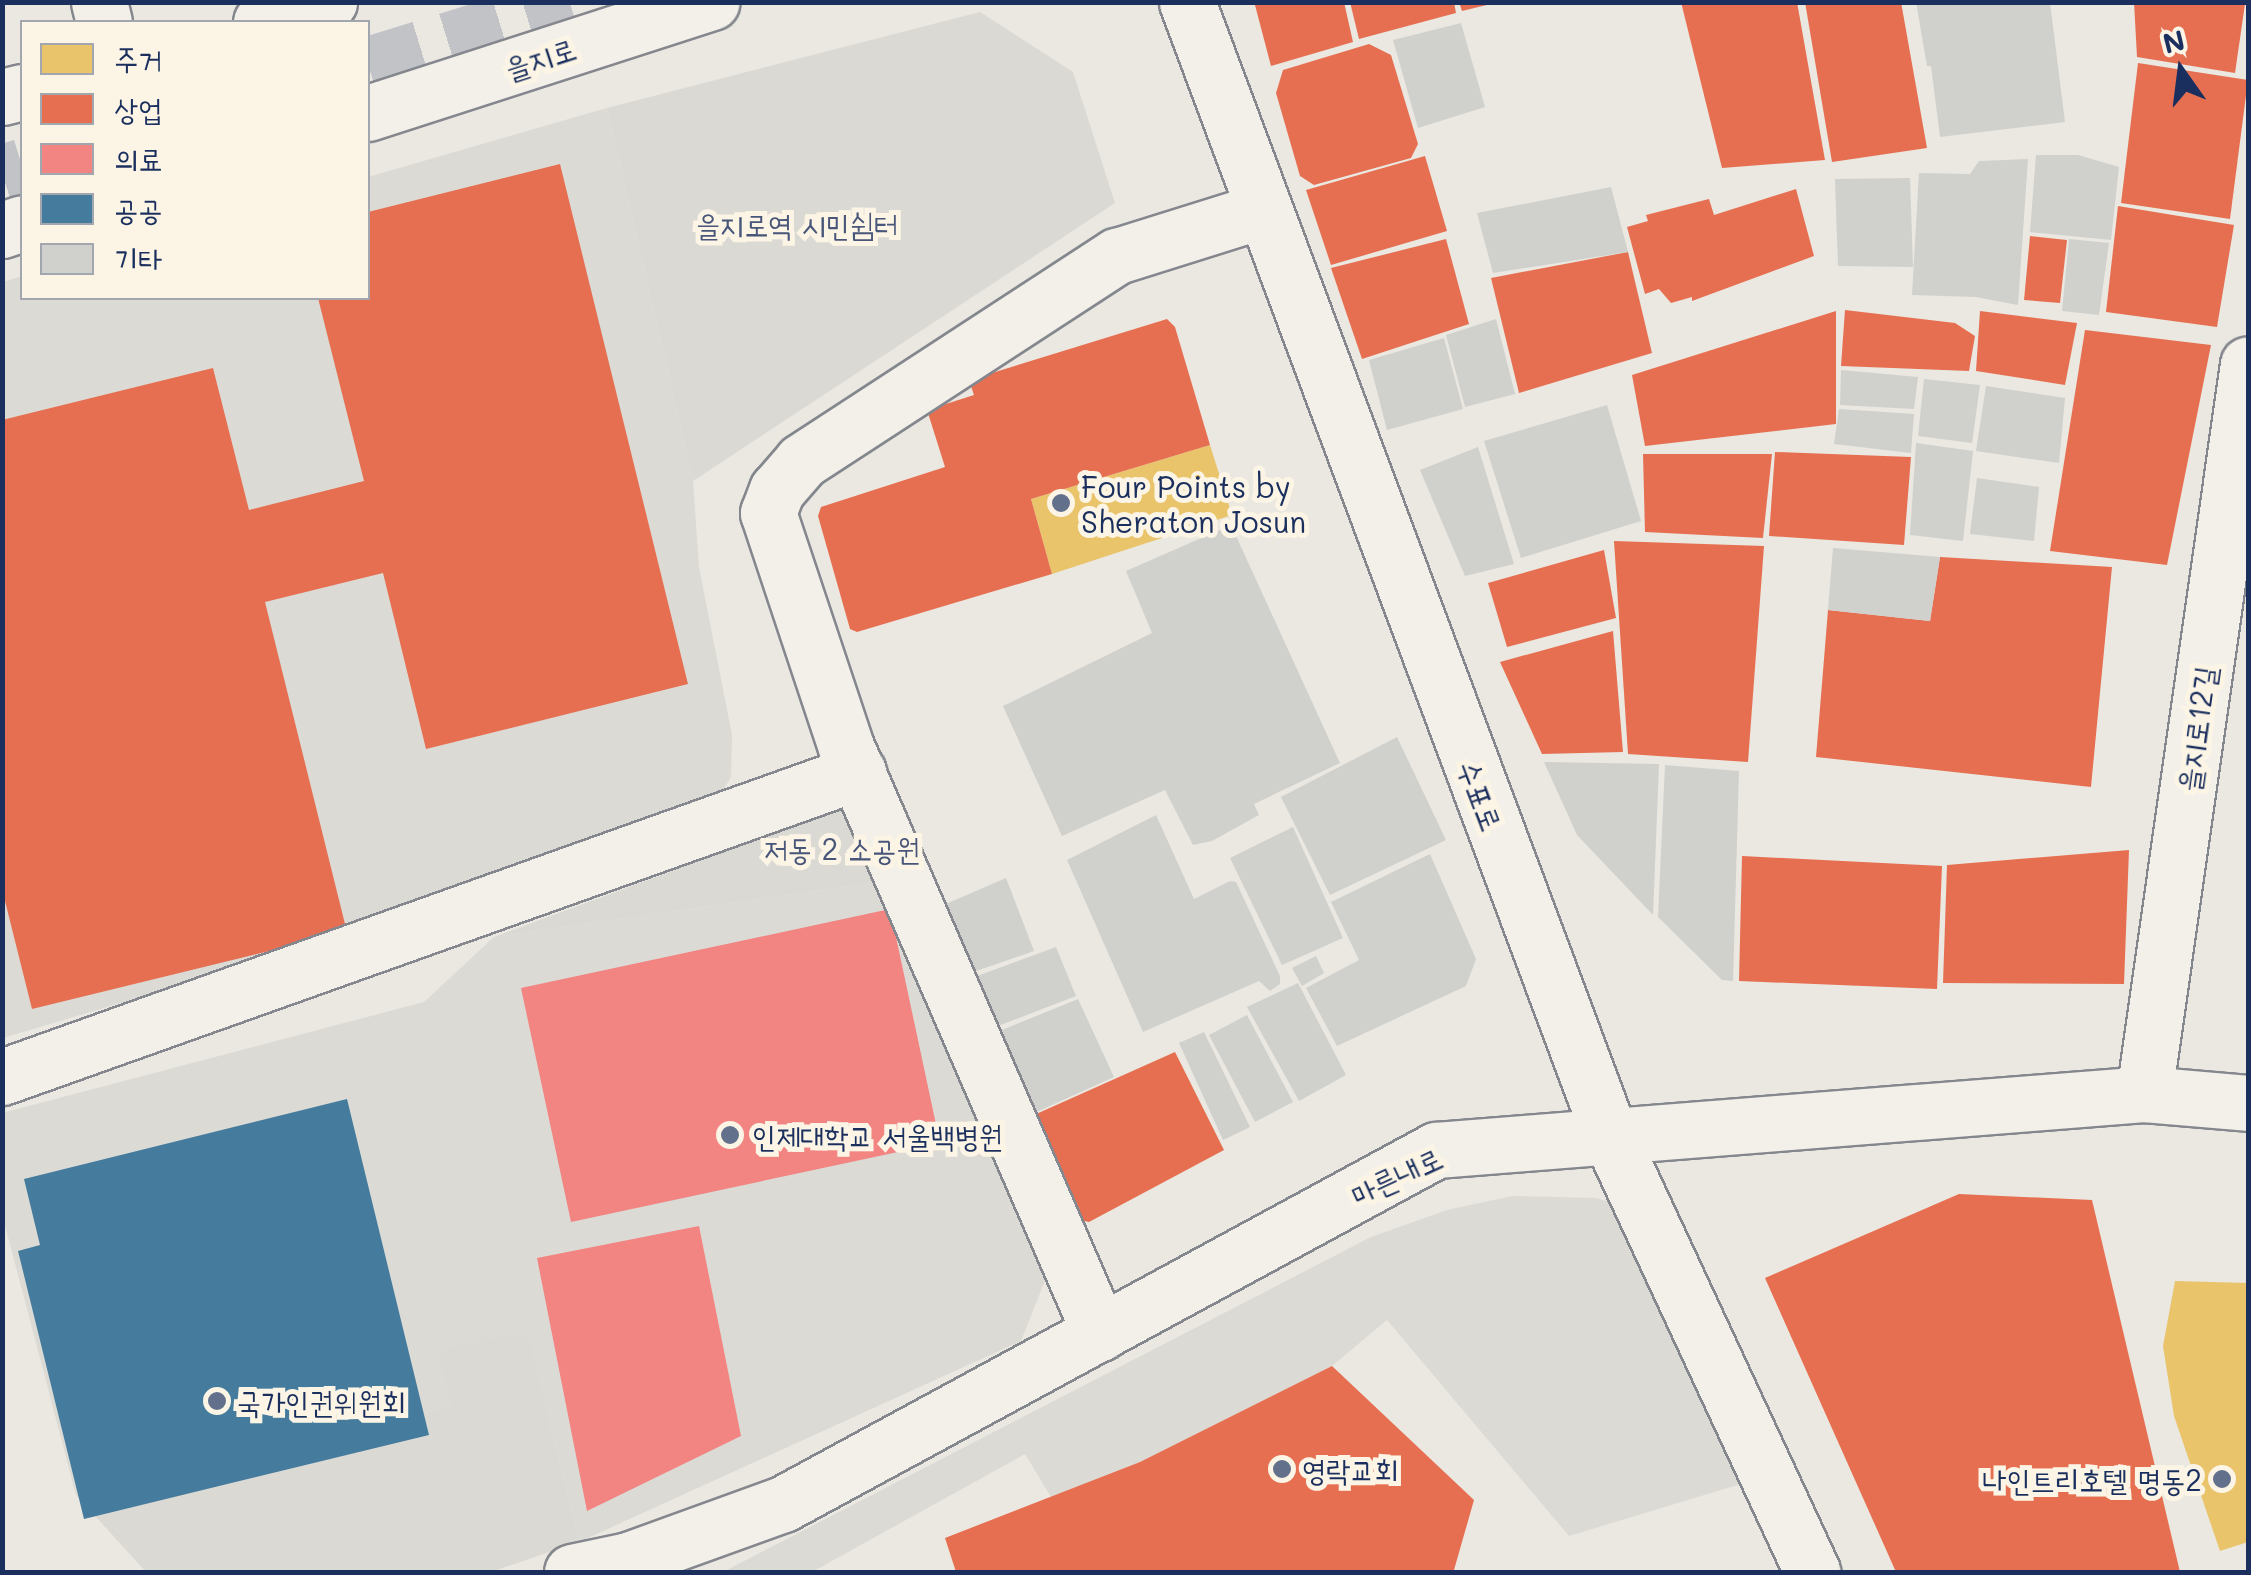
<!DOCTYPE html>
<html>
<head>
<meta charset="utf-8">
<style>
  body { margin:0 }
  #map { position:relative; width:2251px; height:1575px; overflow:hidden; background:#eae8e1; font-family:Mali,"Poor Story",sans-serif }
  div>[style] { position:absolute }
  [style*='--x'] { left:calc(var(--x)*1px); top:calc(var(--y)*1px); width:calc(var(--w)*1px); rotate:calc(var(--a)*1deg) }
  .built>* { inset:0; background:#dbdad5 }
  .green>* { inset:0; background:#dbd9d4 }
  .homes>* { inset:0; background:#e9c46a }
  .shops>* { inset:0; background:#e76f51 }
  .health>* { inset:0; background:#f28482 }
  .public>* { inset:0; background:#457b9d }
  .building>* { inset:0; background:#d0d0cd }
  .minor-tunnel>* { height:55px; margin-top:-27.5px; transform-origin:0; background:repeating-linear-gradient(90deg,#c1c3c7 0 55px,transparent 0 83px) }
  .roads { filter:drop-shadow(2px 0 #84878d) drop-shadow(-2px 0 #84878d) drop-shadow(0 2px #84878d) drop-shadow(0 -2px #84878d) }
  .minor>* { height:55px; margin:-27.5px; padding:0 27.5px; transform-origin:27.5px; border-radius:27.5px; background:#f3f0ea }
  .major>* { height:55px; margin:-27.5px; padding:0 27.5px; transform-origin:27.5px; border-radius:27.5px; background:#f3f0ea }
  .dots>* { width:28px; height:28px; translate:-50% -50%; box-sizing:border-box; border:5px solid #fcf5e5; border-radius:50% }
  span { translate:-50% -50%; white-space:nowrap; text-align:center; line-height:1.15; -webkit-text-stroke:10px #fcf5e5; paint-order:stroke }
  .street-label { font-size:30px; color:#1b2f5e }
  .park-label { font-size:30px; color:#485679 }
  .poi-label { font-size:30px; color:#1b2f5e }
  .left { translate:0 -50%; text-align:left }
  .right { translate:-100% -50%; text-align:right }
  .frame { position:absolute; inset:0; border:5px solid #1b2f5e; pointer-events:none }
  .legend { position:absolute; left:20px; top:20px; width:350px; height:280px; box-sizing:border-box; background:#fcf5e5; border:2px solid #a2a6af; margin:0; padding:12px 18px; list-style:none; font-size:30px; color:#1b2f5e }
  .legend li { display:flex; align-items:center; gap:20px; height:50px }
  .legend b { width:50px; border:2px solid #a2a6af }
  .north { position:absolute; left:2131px; top:20px; width:100px; height:100px; -webkit-text-stroke:8px #fcf5e5; paint-order:stroke; rotate:346deg; font-size:28px; font-weight:700; line-height:40px; text-align:center; color:#1b2f5e }
  .north::after { content:''; display:block; margin:auto; width:35px; height:45px; background:#1b2f5e; clip-path:polygon(50% 0,100% 100%,50% 72%,0 100%) }
</style>
</head>
<body>
<div id="map">
  <div class="built">
    <i style="clip-path:polygon(607px 108px,693px 481px,699px 567px,732px 735px,731px 777px,714px 805px,402px 919px,3px 1038px,3px 282px,22px 276px,22px 298px,368px 298px,368px 177px)"></i>
    <i style="clip-path:polygon(893px 880px,1046px 1278px,1021px 1341px,579px 1542px,528px 1334px,454px 1406px,76px 1495px,3px 1218px,2px 1113px,424px 1002px,494px 937px)"></i>
    <i style="clip-path:polygon(1512px 1196px,1596px 1198px,1645px 1213px,1767px 1476px,1569px 1536px,1387px 1320px,1332px 1366px,1140px 1462px,1051px 1497px,1025px 1454px,812px 1572px,723px 1572px,1371px 1237px,1447px 1210px)"></i>
  </div>
  <div class="green">
    <i style="clip-path:polygon(980px 12px,1073px 72px,1115px 203px,693px 481px,607px 108px)"></i>
    <i style="clip-path:polygon(865px 800px,893px 880px,494px 937px)"></i>
    <i style="clip-path:polygon(528px 1333px,579px 1542px,491px 1572px,146px 1572px,76px 1495px,453px 1406px,438px 1351px)"></i>
  </div>
  <div class="homes">
    <i style="clip-path:polygon(1210px 445px,1232px 515px,1052px 574px,1031px 499px)"></i>
    <i style="clip-path:polygon(2175px 1281px,2248px 1283px,2248px 1542px,2220px 1551px,2174px 1416px,2163px 1346px)"></i>
  </div>
  <div class="shops">
    <i style="clip-path:polygon(1264px 2px,1344px 2px,1353px 42px,1271px 66px,1255px 5px)"></i>
    <i style="clip-path:polygon(1350px 2px,1454px 2px,1456px 13px,1359px 39px)"></i>
    <i style="clip-path:polygon(1459px 2px,1490px 2px,1491px 4px,1462px 11px)"></i>
    <i style="clip-path:polygon(1681px 2px,1797px 2px,1825px 160px,1722px 168px)"></i>
    <i style="clip-path:polygon(1805px 2px,1901px 2px,1927px 148px,1832px 162px)"></i>
    <i style="clip-path:polygon(2134px 2px,2245px 4px,2235px 73px,2137px 57px)"></i>
    <i style="clip-path:polygon(1369px 44px,1391px 55px,1418px 144px,1411px 158px,1314px 185px,1300px 176px,1276px 93px,1283px 70px)"></i>
    <i style="clip-path:polygon(2138px 63px,2248px 80px,2230px 219px,2121px 203px)"></i>
    <i style="clip-path:polygon(1425px 156px,1447px 231px,1331px 265px,1306px 190px)"></i>
    <i style="clip-path:polygon(560px 164px,688px 684px,426px 749px,383px 573px,265px 602px,347px 932px,32px 1009px,2px 889px,2px 420px,213px 368px,249px 510px,364px 481px,318px 298px,368px 298px,368px 212px)"></i>
    <i style="clip-path:polygon(1796px 189px,1814px 256px,1692px 301px,1692px 297px,1671px 303px,1659px 289px,1645px 294px,1627px 227px,1648px 221px,1646px 215px,1709px 199px,1714px 215px)"></i>
    <i style="clip-path:polygon(2118px 206px,2234px 225px,2217px 327px,2106px 312px)"></i>
    <i style="clip-path:polygon(2030px 236px,2067px 240px,2060px 303px,2024px 300px)"></i>
    <i style="clip-path:polygon(1446px 239px,1469px 324px,1362px 359px,1331px 268px)"></i>
    <i style="clip-path:polygon(1628px 252px,1652px 353px,1519px 393px,1491px 278px)"></i>
    <i style="clip-path:polygon(1845px 310px,1955px 323px,1975px 336px,1969px 371px,1841px 366px)"></i>
    <i style="clip-path:polygon(1836px 311px,1836px 424px,1645px 446px,1632px 375px)"></i>
    <i style="clip-path:polygon(1980px 311px,2077px 323px,2065px 385px,1976px 371px)"></i>
    <i style="clip-path:polygon(1167px 319px,1175px 327px,1210px 445px,1031px 499px,1052px 574px,857px 632px,850px 629px,818px 516px,821px 507px,945px 467px,927px 410px,974px 395px,969px 380px)"></i>
    <i style="clip-path:polygon(2085px 330px,2211px 345px,2167px 565px,2050px 551px)"></i>
    <i style="clip-path:polygon(1775px 452px,1911px 457px,1904px 545px,1769px 536px)"></i>
    <i style="clip-path:polygon(1643px 454px,1772px 454px,1763px 538px,1645px 532px)"></i>
    <i style="clip-path:polygon(1614px 541px,1764px 546px,1748px 762px,1628px 754px)"></i>
    <i style="clip-path:polygon(1604px 550px,1616px 618px,1507px 647px,1488px 583px)"></i>
    <i style="clip-path:polygon(1940px 557px,2112px 567px,2091px 787px,1816px 757px,1828px 610px,1930px 621px)"></i>
    <i style="clip-path:polygon(1613px 631px,1623px 752px,1542px 754px,1500px 662px)"></i>
    <i style="clip-path:polygon(2129px 850px,2124px 984px,1943px 983px,1947px 865px)"></i>
    <i style="clip-path:polygon(1742px 856px,1942px 866px,1937px 989px,1739px 981px)"></i>
    <i style="clip-path:polygon(1175px 1052px,1224px 1150px,1089px 1222px,1065px 1217px,1025px 1119px)"></i>
    <i style="clip-path:polygon(1959px 1194px,2092px 1200px,2180px 1572px,1896px 1572px,1765px 1278px)"></i>
    <i style="clip-path:polygon(1332px 1366px,1474px 1500px,1454px 1570px,956px 1572px,945px 1538px,1140px 1462px)"></i>
  </div>
  <div class="health">
    <i style="clip-path:polygon(890px 909px,940px 1143px,571px 1222px,521px 988px)"></i>
    <i style="clip-path:polygon(699px 1226px,741px 1436px,587px 1511px,537px 1258px)"></i>
  </div>
  <div class="public">
    <i style="clip-path:polygon(347px 1099px,429px 1435px,84px 1519px,18px 1251px,40px 1245px,24px 1179px)"></i>
  </div>
  <div class="building">
    <i style="clip-path:polygon(1916px 2px,2050px 2px,2065px 122px,1940px 137px,1931px 66px,1927px 66px)"></i>
    <i style="clip-path:polygon(1461px 23px,1485px 107px,1418px 128px,1393px 40px)"></i>
    <i style="clip-path:polygon(2036px 155px,2078px 155px,2119px 167px,2111px 240px,2030px 232px)"></i>
    <i style="clip-path:polygon(2028px 159px,2018px 305px,1976px 297px,1912px 295px,1919px 173px,1970px 174px,1979px 161px)"></i>
    <i style="clip-path:polygon(1910px 178px,1913px 267px,1838px 266px,1835px 179px)"></i>
    <i style="clip-path:polygon(1611px 187px,1628px 252px,1493px 273px,1477px 213px)"></i>
    <i style="clip-path:polygon(2069px 239px,2109px 243px,2099px 315px,2062px 311px)"></i>
    <i style="clip-path:polygon(1496px 319px,1515px 394px,1465px 407px,1446px 335px)"></i>
    <i style="clip-path:polygon(1444px 338px,1463px 409px,1387px 430px,1369px 360px)"></i>
    <i style="clip-path:polygon(1841px 370px,1918px 377px,1914px 409px,1840px 405px)"></i>
    <i style="clip-path:polygon(1924px 379px,1980px 385px,1972px 443px,1918px 436px)"></i>
    <i style="clip-path:polygon(1986px 386px,2065px 398px,2059px 463px,1976px 451px)"></i>
    <i style="clip-path:polygon(1607px 405px,1641px 521px,1521px 558px,1484px 441px)"></i>
    <i style="clip-path:polygon(1839px 409px,1914px 414px,1911px 453px,1834px 444px)"></i>
    <i style="clip-path:polygon(1916px 443px,1973px 451px,1963px 541px,1910px 535px)"></i>
    <i style="clip-path:polygon(1478px 447px,1514px 564px,1465px 576px,1420px 470px)"></i>
    <i style="clip-path:polygon(1977px 478px,2039px 487px,2034px 541px,1970px 534px)"></i>
    <i style="clip-path:polygon(1231px 525px,1340px 763px,1254px 804px,1259px 815px,1212px 841px,1193px 845px,1165px 790px,1062px 836px,1003px 706px,1152px 633px,1126px 571px)"></i>
    <i style="clip-path:polygon(1833px 548px,1940px 557px,1930px 621px,1828px 610px)"></i>
    <i style="clip-path:polygon(1397px 737px,1446px 840px,1330px 895px,1281px 797px)"></i>
    <i style="clip-path:polygon(1544px 762px,1659px 764px,1653px 915px,1577px 835px)"></i>
    <i style="clip-path:polygon(1665px 765px,1739px 771px,1733px 981px,1722px 980px,1658px 917px)"></i>
    <i style="clip-path:polygon(1156px 815px,1194px 899px,1230px 881px,1236px 882px,1280px 976px,1280px 984px,1270px 991px,1259px 981px,1143px 1032px,1067px 860px)"></i>
    <i style="clip-path:polygon(1293px 827px,1343px 938px,1282px 965px,1230px 858px)"></i>
    <i style="clip-path:polygon(1430px 854px,1476px 959px,1466px 986px,1337px 1046px,1306px 988px,1359px 960px,1331px 902px)"></i>
    <i style="clip-path:polygon(1006px 878px,1034px 951px,959px 977px,932px 910px)"></i>
    <i style="clip-path:polygon(1056px 947px,1076px 996px,980px 1033px,958px 983px)"></i>
    <i style="clip-path:polygon(1316px 956px,1324px 973px,1302px 986px,1292px 968px)"></i>
    <i style="clip-path:polygon(1298px 983px,1346px 1075px,1299px 1101px,1247px 1007px)"></i>
    <i style="clip-path:polygon(1078px 999px,1114px 1077px,1021px 1119px,987px 1036px)"></i>
    <i style="clip-path:polygon(1247px 1015px,1293px 1102px,1255px 1122px,1209px 1035px)"></i>
    <i style="clip-path:polygon(1204px 1032px,1250px 1127px,1223px 1140px,1179px 1043px)"></i>
  </div>
  <div class="minor-tunnel">
    <i style="--x:368;--y:64;--w:211;--a:-17.1"></i>
    <i style="--x:2;--y:172;--w:21;--a:-17"></i>
  </div>
  <div class="roads">
    <div class="minor">
      <i style="--x:99;--y:2;--w:21;--a:76"></i>
      <i style="--x:1187;--y:2;--w:1210;--a:69.54"></i>
      <i style="--x:1610;--y:1136;--w:481;--a:65.1"></i>
      <i style="--x:2;--y:1077;--w:909;--a:-19.61"></i>
      <i style="--x:2144;--y:1094;--w:737;--a:-81.89"></i>
      <i style="--x:1100;--y:1333;--w:639;--a:-113.43"></i>
      <i style="--x:846;--y:747;--w:247;--a:-108.4"></i>
      <i style="--x:768;--y:513;--w:25;--a:-69"></i>
      <i style="--x:777;--y:490;--w:38;--a:-49"></i>
      <i style="--x:802;--y:461;--w:376;--a:-33.1"></i>
      <i style="--x:1117;--y:256;--w:151;--a:-17.4"></i>
    </div>
    <div class="major">
      <i style="--x:261;--y:22;--w:71;--a:-16.4"></i>
      <i style="--x:2;--y:97;--w:21;--a:-14"></i>
      <i style="--x:368;--y:113;--w:361;--a:-17.9"></i>
      <i style="--x:2;--y:230;--w:21;--a:-19"></i>
      <i style="--x:572;--y:1572;--w:57;--a:-12.1"></i>
      <i style="--x:628;--y:1560;--w:165;--a:-19.9"></i>
      <i style="--x:783;--y:1504;--w:743;--a:-28.46"></i>
      <i style="--x:1436;--y:1150;--w:710;--a:-4.52"></i>
      <i style="--x:2144;--y:1094;--w:104;--a:4.9"></i>
    </div>
  </div>
  <div class="dots">
    <i style="left:1061px;top:503px;background:#63708c"></i>
    <i style="left:730px;top:1135px;background:#63708c"></i>
    <i style="left:217px;top:1401px;background:#63708c"></i>
    <i style="left:1282px;top:1469px;background:#63708c"></i>
    <i style="left:2222px;top:1479px;background:#63708c"></i>
  </div>
  <div class="street-label">
    <span style="left:540px;top:58px;rotate:-18deg">을지로</span>
    <span style="left:2196px;top:729px;rotate:-82deg">을지로12길</span>
    <span style="left:1481px;top:795px;rotate:69deg">수표로</span>
    <span style="left:1396px;top:1176px;rotate:-25deg">마른내로</span>
  </div>
  <div class="park-label">
    <span style="left:797px;top:224px">을지로역 시민쉼터</span>
    <span style="left:842px;top:848px">저동 2 소공원</span>
  </div>
  <div class="poi-label">
    <span class="left" style="left:1081px;top:503px">Four Points by<br>Sheraton Josun</span>
    <span class="left" style="left:752px;top:1135px">인제대학교 서울백병원</span>
    <span class="left" style="left:237px;top:1401px">국가인권위원회</span>
    <span class="left" style="left:1302px;top:1469px">영락교회</span>
    <span class="right" style="left:2202px;top:1479px">나인트리호텔 명동2</span>
  </div>
  <div class="frame"></div>
  <ul class="legend">
  <li><b style="height:28px;background:#e9c46a"></b>주거</li>
  <li><b style="height:28px;background:#e76f51"></b>상업</li>
  <li><b style="height:28px;background:#f28482"></b>의료</li>
  <li><b style="height:28px;background:#457b9d"></b>공공</li>
  <li><b style="height:28px;background:#d0d0cd"></b>기타</li>
  </ul>
  <div class="north">N</div>
</div>
</body>
</html>
